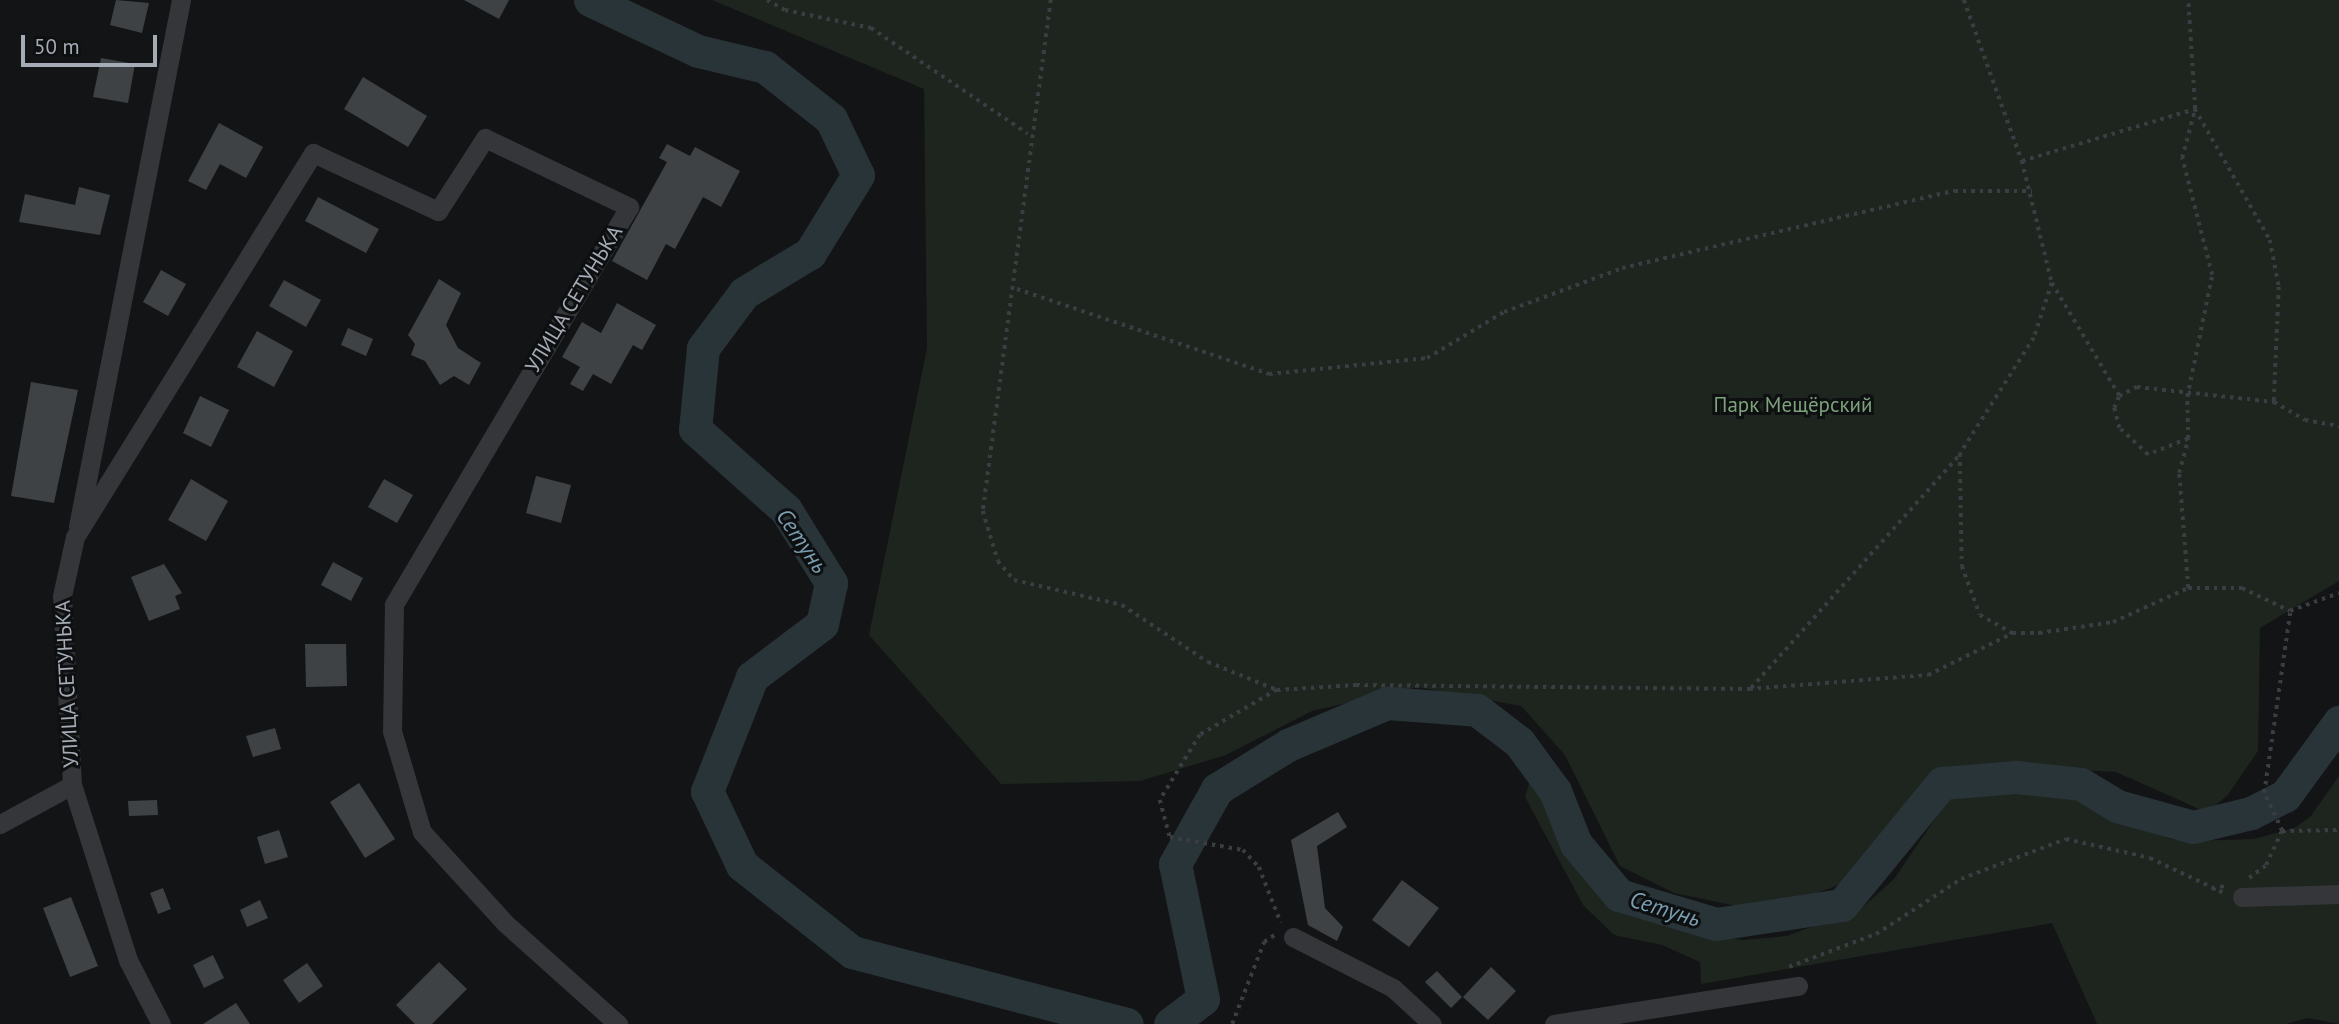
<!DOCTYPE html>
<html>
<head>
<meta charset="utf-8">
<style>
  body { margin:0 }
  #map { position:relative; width:2339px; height:1024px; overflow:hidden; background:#131415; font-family:"PT Sans",sans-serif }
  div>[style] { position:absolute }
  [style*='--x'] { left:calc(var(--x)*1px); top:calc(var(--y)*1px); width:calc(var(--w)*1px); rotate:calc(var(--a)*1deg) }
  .green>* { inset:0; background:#1d251e }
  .river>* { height:33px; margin:-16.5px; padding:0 16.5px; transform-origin:16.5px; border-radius:16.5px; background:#293439 }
  .building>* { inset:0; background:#3f4245 }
  .path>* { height:3.5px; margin-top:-1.75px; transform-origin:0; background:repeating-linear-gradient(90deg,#3a3d41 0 3.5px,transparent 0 8.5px) }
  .minor>* { height:19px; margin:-9.5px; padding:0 9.5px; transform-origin:9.5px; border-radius:9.5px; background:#34363a }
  span { translate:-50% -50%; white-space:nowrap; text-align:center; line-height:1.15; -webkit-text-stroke:6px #0e0f10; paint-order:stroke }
  .street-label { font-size:21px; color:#a5acb6 }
  .park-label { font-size:21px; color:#7da27b }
  .water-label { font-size:23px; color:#7a9eb2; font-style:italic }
  .scale { position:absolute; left:21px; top:35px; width:136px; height:32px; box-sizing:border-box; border:4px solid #a5acb6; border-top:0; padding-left:9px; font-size:21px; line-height:24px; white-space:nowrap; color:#a5acb6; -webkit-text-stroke:5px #0e0f10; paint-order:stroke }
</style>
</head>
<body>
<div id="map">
  <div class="green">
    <i style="clip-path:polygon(712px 0,2339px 0,2339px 581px,2260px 628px,2258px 751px,2227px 796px,2206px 812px,2116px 772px,1978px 765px,1914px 795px,1840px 884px,1790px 904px,1737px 906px,1674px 893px,1620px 866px,1565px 755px,1521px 706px,1417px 687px,1312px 711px,1226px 755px,1140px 781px,1001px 784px,869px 635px,927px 348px,924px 89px)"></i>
    <i style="clip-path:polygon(2339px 776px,2339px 1024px,2308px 1018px,2286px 1024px,2097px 1024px,2052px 923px,1701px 984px,1700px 962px,1662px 945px,1614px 935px,1583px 905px,1525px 797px,1531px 777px,1612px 898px,1701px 934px,1743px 940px,1787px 936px,1863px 907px,1894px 879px,1950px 797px,1969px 787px,2054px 785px,2170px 839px,2191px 841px,2254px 839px,2294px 828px,2310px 817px)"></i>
  </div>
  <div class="river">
    <i style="--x:590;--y:0;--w:119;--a:25.3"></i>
    <i style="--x:698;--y:51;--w:69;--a:13.4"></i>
    <i style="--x:765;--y:67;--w:84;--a:38.2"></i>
    <i style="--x:831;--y:119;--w:62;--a:64.3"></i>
    <i style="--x:858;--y:175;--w:92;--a:121.6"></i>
    <i style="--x:810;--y:253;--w:77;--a:148.8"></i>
    <i style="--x:744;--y:293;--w:69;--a:126.7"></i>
    <i style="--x:703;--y:348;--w:81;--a:95.6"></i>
    <i style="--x:695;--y:429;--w:122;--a:41.7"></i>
    <i style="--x:786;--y:510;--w:86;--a:58.3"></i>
    <i style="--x:831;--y:583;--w:42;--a:102.4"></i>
    <i style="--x:822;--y:624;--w:88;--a:142.9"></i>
    <i style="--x:752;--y:677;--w:123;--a:111.5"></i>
    <i style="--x:707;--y:791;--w:82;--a:64.7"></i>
    <i style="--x:742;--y:865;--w:140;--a:38.3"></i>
    <i style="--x:852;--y:952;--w:284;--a:14.7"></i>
    <i style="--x:1170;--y:1024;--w:41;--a:-37.1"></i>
    <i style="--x:1203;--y:999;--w:138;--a:-101.7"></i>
    <i style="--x:1175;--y:864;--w:86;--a:-60.8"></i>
    <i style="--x:1217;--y:789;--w:84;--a:-31.8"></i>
    <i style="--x:1288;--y:745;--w:108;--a:-23"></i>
    <i style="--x:1387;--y:703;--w:90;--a:4.4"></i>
    <i style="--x:1477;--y:710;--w:53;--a:37.3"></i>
    <i style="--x:1519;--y:742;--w:61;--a:53.7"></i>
    <i style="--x:1555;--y:791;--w:57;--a:68.4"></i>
    <i style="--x:1576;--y:844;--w:67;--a:49.9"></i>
    <i style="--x:1619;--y:895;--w:101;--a:16.6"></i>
    <i style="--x:1716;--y:924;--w:127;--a:-8.6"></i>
    <i style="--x:1842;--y:905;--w:158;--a:-50.7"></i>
    <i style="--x:1942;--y:783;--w:74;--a:-4.6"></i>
    <i style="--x:2016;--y:777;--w:65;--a:6.1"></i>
    <i style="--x:2081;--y:784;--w:42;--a:31.4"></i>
    <i style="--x:2117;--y:806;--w:79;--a:15.4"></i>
    <i style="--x:2193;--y:827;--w:60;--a:-13.6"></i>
    <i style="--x:2251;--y:813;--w:38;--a:-27"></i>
    <i style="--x:2285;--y:796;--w:92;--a:-53.9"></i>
  </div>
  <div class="building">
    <i style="clip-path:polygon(116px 0,149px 3px,142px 33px,110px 25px)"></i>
    <i style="clip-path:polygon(464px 0,509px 0,499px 19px)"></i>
    <i style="clip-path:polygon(101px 58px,135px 64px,128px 103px,93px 97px)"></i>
    <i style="clip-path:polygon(363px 77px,427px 116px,408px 147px,344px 109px)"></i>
    <i style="clip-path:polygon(219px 123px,263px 147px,246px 178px,220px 164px,206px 190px,188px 181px)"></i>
    <i style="clip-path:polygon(667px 144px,690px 156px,695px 147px,740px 171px,721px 207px,703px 197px,675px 249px,666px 244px,647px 280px,612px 261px,667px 162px,659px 158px)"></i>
    <i style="clip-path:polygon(79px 187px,110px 195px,100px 235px,19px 222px,25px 194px,75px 205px)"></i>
    <i style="clip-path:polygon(318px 197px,379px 229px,366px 253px,305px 221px)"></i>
    <i style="clip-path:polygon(161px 270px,186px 284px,168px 316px,143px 302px)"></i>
    <i style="clip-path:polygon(439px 279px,461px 293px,446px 325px,458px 348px,481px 363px,469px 385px,454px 376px,440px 385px,425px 361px,411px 355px,415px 344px,408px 335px)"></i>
    <i style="clip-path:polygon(284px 280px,321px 300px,306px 327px,269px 306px)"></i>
    <i style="clip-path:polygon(617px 303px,656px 325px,642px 350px,633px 345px,611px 384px,593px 374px,583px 391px,570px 384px,580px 367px,562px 357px,582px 322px,601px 333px)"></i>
    <i style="clip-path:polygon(348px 328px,373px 339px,366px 356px,341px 345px)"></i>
    <i style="clip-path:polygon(257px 331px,293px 351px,274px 387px,237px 367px)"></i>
    <i style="clip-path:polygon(31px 382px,78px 390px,54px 503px,11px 496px)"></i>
    <i style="clip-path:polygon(200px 396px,229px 410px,211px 447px,183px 433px)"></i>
    <i style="clip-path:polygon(536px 476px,571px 485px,561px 523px,526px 513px)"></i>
    <i style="clip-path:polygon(191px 479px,228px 501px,206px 541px,168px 520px)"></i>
    <i style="clip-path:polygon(384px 479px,413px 495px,397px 523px,368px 507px)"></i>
    <i style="clip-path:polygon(333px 562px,363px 578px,351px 601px,321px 585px)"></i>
    <i style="clip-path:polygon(164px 564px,182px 593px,175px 596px,180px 609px,149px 621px,131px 577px)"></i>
    <i style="clip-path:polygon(305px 644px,346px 644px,347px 686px,306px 687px)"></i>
    <i style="clip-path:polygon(275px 728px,281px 749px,253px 757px,246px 736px)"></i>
    <i style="clip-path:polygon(359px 783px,395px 839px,365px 858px,330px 802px)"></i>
    <i style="clip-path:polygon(157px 800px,158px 815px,129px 816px,128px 801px)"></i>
    <i style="clip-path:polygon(1338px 812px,1347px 827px,1317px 846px,1325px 908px,1343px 927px,1337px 941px,1308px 925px,1291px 840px)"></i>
    <i style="clip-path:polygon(279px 830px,288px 857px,265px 864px,257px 837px)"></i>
    <i style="clip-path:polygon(1402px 880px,1439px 908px,1409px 947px,1372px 920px)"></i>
    <i style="clip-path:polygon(163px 888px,171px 909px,158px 914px,150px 893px)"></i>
    <i style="clip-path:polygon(71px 897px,98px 966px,70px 977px,43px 908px)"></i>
    <i style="clip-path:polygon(260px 900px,268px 918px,247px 927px,240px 910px)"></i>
    <i style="clip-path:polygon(213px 955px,224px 978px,204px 988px,193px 965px)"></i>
    <i style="clip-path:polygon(439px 962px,467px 989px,432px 1024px,415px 1024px,396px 1005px)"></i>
    <i style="clip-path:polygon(307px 963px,323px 986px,299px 1003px,283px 980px)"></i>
    <i style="clip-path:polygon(1491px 967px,1516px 991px,1488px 1020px,1463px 997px)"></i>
    <i style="clip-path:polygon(1437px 971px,1462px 997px,1451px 1008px,1425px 982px)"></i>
    <i style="clip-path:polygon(236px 1003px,250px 1024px,203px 1024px)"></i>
  </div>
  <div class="path">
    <i style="--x:767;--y:0;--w:21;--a:29"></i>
    <i style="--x:785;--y:10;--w:88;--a:11.8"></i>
    <i style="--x:871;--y:28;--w:189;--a:34"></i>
    <i style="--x:1051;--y:0;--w:516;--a:97.58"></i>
    <i style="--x:983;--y:511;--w:52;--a:73.3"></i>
    <i style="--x:998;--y:561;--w:25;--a:50"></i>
    <i style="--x:1014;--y:580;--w:111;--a:13"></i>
    <i style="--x:1122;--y:605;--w:103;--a:33.5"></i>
    <i style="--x:1208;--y:662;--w:74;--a:22.1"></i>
    <i style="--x:1277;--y:690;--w:79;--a:-3.6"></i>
    <i style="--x:1356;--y:685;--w:393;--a:0.6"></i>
    <i style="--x:1749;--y:689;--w:180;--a:-4.5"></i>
    <i style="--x:1928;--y:675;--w:95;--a:-26.3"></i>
    <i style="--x:1964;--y:0;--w:171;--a:70.2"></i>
    <i style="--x:2022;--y:161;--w:126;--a:76.2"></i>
    <i style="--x:2052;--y:283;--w:58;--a:108.1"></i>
    <i style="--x:2034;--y:338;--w:138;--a:122.5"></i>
    <i style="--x:1960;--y:454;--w:112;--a:89"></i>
    <i style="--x:1962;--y:566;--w:52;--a:69.8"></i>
    <i style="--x:1980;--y:615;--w:38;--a:29"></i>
    <i style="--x:2013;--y:633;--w:26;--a:0"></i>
    <i style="--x:2039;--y:633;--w:75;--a:-8.5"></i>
    <i style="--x:2113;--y:622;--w:82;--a:-24.4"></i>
    <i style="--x:2188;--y:588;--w:54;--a:0"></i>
    <i style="--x:2242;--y:588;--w:53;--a:25.6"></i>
    <i style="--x:2290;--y:611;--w:52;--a:-20.2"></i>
    <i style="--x:2022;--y:161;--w:181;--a:-16.7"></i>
    <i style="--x:2195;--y:109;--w:151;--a:60.2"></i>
    <i style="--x:2270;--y:240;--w:48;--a:79.2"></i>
    <i style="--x:2279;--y:287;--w:115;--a:92.5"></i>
    <i style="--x:2274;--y:402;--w:36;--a:30"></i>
    <i style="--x:2305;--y:420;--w:35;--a:10"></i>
    <i style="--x:2052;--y:283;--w:131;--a:59.1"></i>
    <i style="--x:1017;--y:289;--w:266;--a:18.6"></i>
    <i style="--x:1269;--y:374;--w:159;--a:-5.8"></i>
    <i style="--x:1427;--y:358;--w:90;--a:-30.9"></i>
    <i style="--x:1504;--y:312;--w:126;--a:-20.4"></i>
    <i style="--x:1622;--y:268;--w:341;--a:-13.1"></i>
    <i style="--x:1954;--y:191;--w:78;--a:0"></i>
    <i style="--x:2188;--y:439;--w:43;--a:158.2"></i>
    <i style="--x:2148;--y:455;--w:40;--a:-137"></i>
    <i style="--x:2119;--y:428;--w:21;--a:-104"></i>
    <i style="--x:2114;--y:408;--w:13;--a:-67"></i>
    <i style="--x:2119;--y:396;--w:20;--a:-27"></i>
    <i style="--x:2137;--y:387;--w:138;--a:6.2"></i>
    <i style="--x:2188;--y:588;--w:115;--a:-94.5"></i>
    <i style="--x:2179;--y:473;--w:35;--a:-75"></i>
    <i style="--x:2188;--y:439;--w:42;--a:-91.4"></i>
    <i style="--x:2187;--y:397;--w:125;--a:-78.4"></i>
    <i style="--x:2212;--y:275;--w:121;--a:-104.4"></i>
    <i style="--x:2182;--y:158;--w:51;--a:-75.1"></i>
    <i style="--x:2195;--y:109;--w:109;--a:-93.7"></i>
    <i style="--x:1751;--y:688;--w:314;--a:-48.2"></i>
    <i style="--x:1277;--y:690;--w:89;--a:149.7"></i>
    <i style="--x:1200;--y:735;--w:76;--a:121.6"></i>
    <i style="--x:1160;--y:800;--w:38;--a:75"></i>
    <i style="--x:1170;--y:837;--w:74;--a:10.1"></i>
    <i style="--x:1243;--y:850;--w:23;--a:47"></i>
    <i style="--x:1259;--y:867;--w:60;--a:68.6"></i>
    <i style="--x:2282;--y:831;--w:57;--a:-1"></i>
    <i style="--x:2249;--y:878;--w:21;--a:-37"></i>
    <i style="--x:2266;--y:865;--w:38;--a:-65"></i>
    <i style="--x:2282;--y:831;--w:42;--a:-115.3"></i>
    <i style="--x:2264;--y:793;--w:183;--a:-81.8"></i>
    <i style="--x:2212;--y:889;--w:16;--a:-14"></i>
    <i style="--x:1789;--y:967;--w:93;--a:-20.8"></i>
    <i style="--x:1876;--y:934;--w:101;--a:-32.9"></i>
    <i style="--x:1961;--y:879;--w:112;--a:-20.9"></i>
    <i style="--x:2066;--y:839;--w:86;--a:12.7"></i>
    <i style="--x:2150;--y:858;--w:84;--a:25.3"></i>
    <i style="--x:1232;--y:1024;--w:88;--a:-68.7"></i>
    <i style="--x:1264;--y:942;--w:14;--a:-34"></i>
  </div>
  <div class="minor">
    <i style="--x:78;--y:526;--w:536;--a:-78.92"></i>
    <i style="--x:0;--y:824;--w:82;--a:-28.4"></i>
    <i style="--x:2242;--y:897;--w:97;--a:-1.8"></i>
    <i style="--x:1293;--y:937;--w:112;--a:27"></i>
    <i style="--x:1393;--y:988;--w:53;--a:42.7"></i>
    <i style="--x:161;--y:1024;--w:72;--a:-117.3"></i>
    <i style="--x:128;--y:960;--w:184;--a:-107.7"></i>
    <i style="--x:72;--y:785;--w:189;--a:-93"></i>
    <i style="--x:62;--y:596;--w:60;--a:-77.6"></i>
    <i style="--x:75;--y:537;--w:452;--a:-58.2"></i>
    <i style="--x:313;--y:153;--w:138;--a:24.9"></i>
    <i style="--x:438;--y:211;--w:87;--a:-57.2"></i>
    <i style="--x:485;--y:138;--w:160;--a:25.6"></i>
    <i style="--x:629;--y:207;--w:462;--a:120.6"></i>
    <i style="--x:394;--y:605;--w:126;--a:90.9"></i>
    <i style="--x:392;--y:731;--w:105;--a:73.5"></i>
    <i style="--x:422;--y:832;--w:123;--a:47.6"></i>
    <i style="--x:505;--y:923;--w:152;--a:41.8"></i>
    <i style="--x:1554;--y:1024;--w:247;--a:-8.9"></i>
  </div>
  <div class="street-label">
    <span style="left:574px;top:299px;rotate:-59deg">УЛИЦА СЕТУНЬКА</span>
    <span style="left:67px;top:684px;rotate:-93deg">УЛИЦА СЕТУНЬКА</span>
  </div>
  <div class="park-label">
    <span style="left:1793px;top:405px">Парк Мещёрский</span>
  </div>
  <div class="water-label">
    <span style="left:802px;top:541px;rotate:56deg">Сетунь</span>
    <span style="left:1665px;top:909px;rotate:17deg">Сетунь</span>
  </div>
  <div class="scale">50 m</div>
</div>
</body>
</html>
